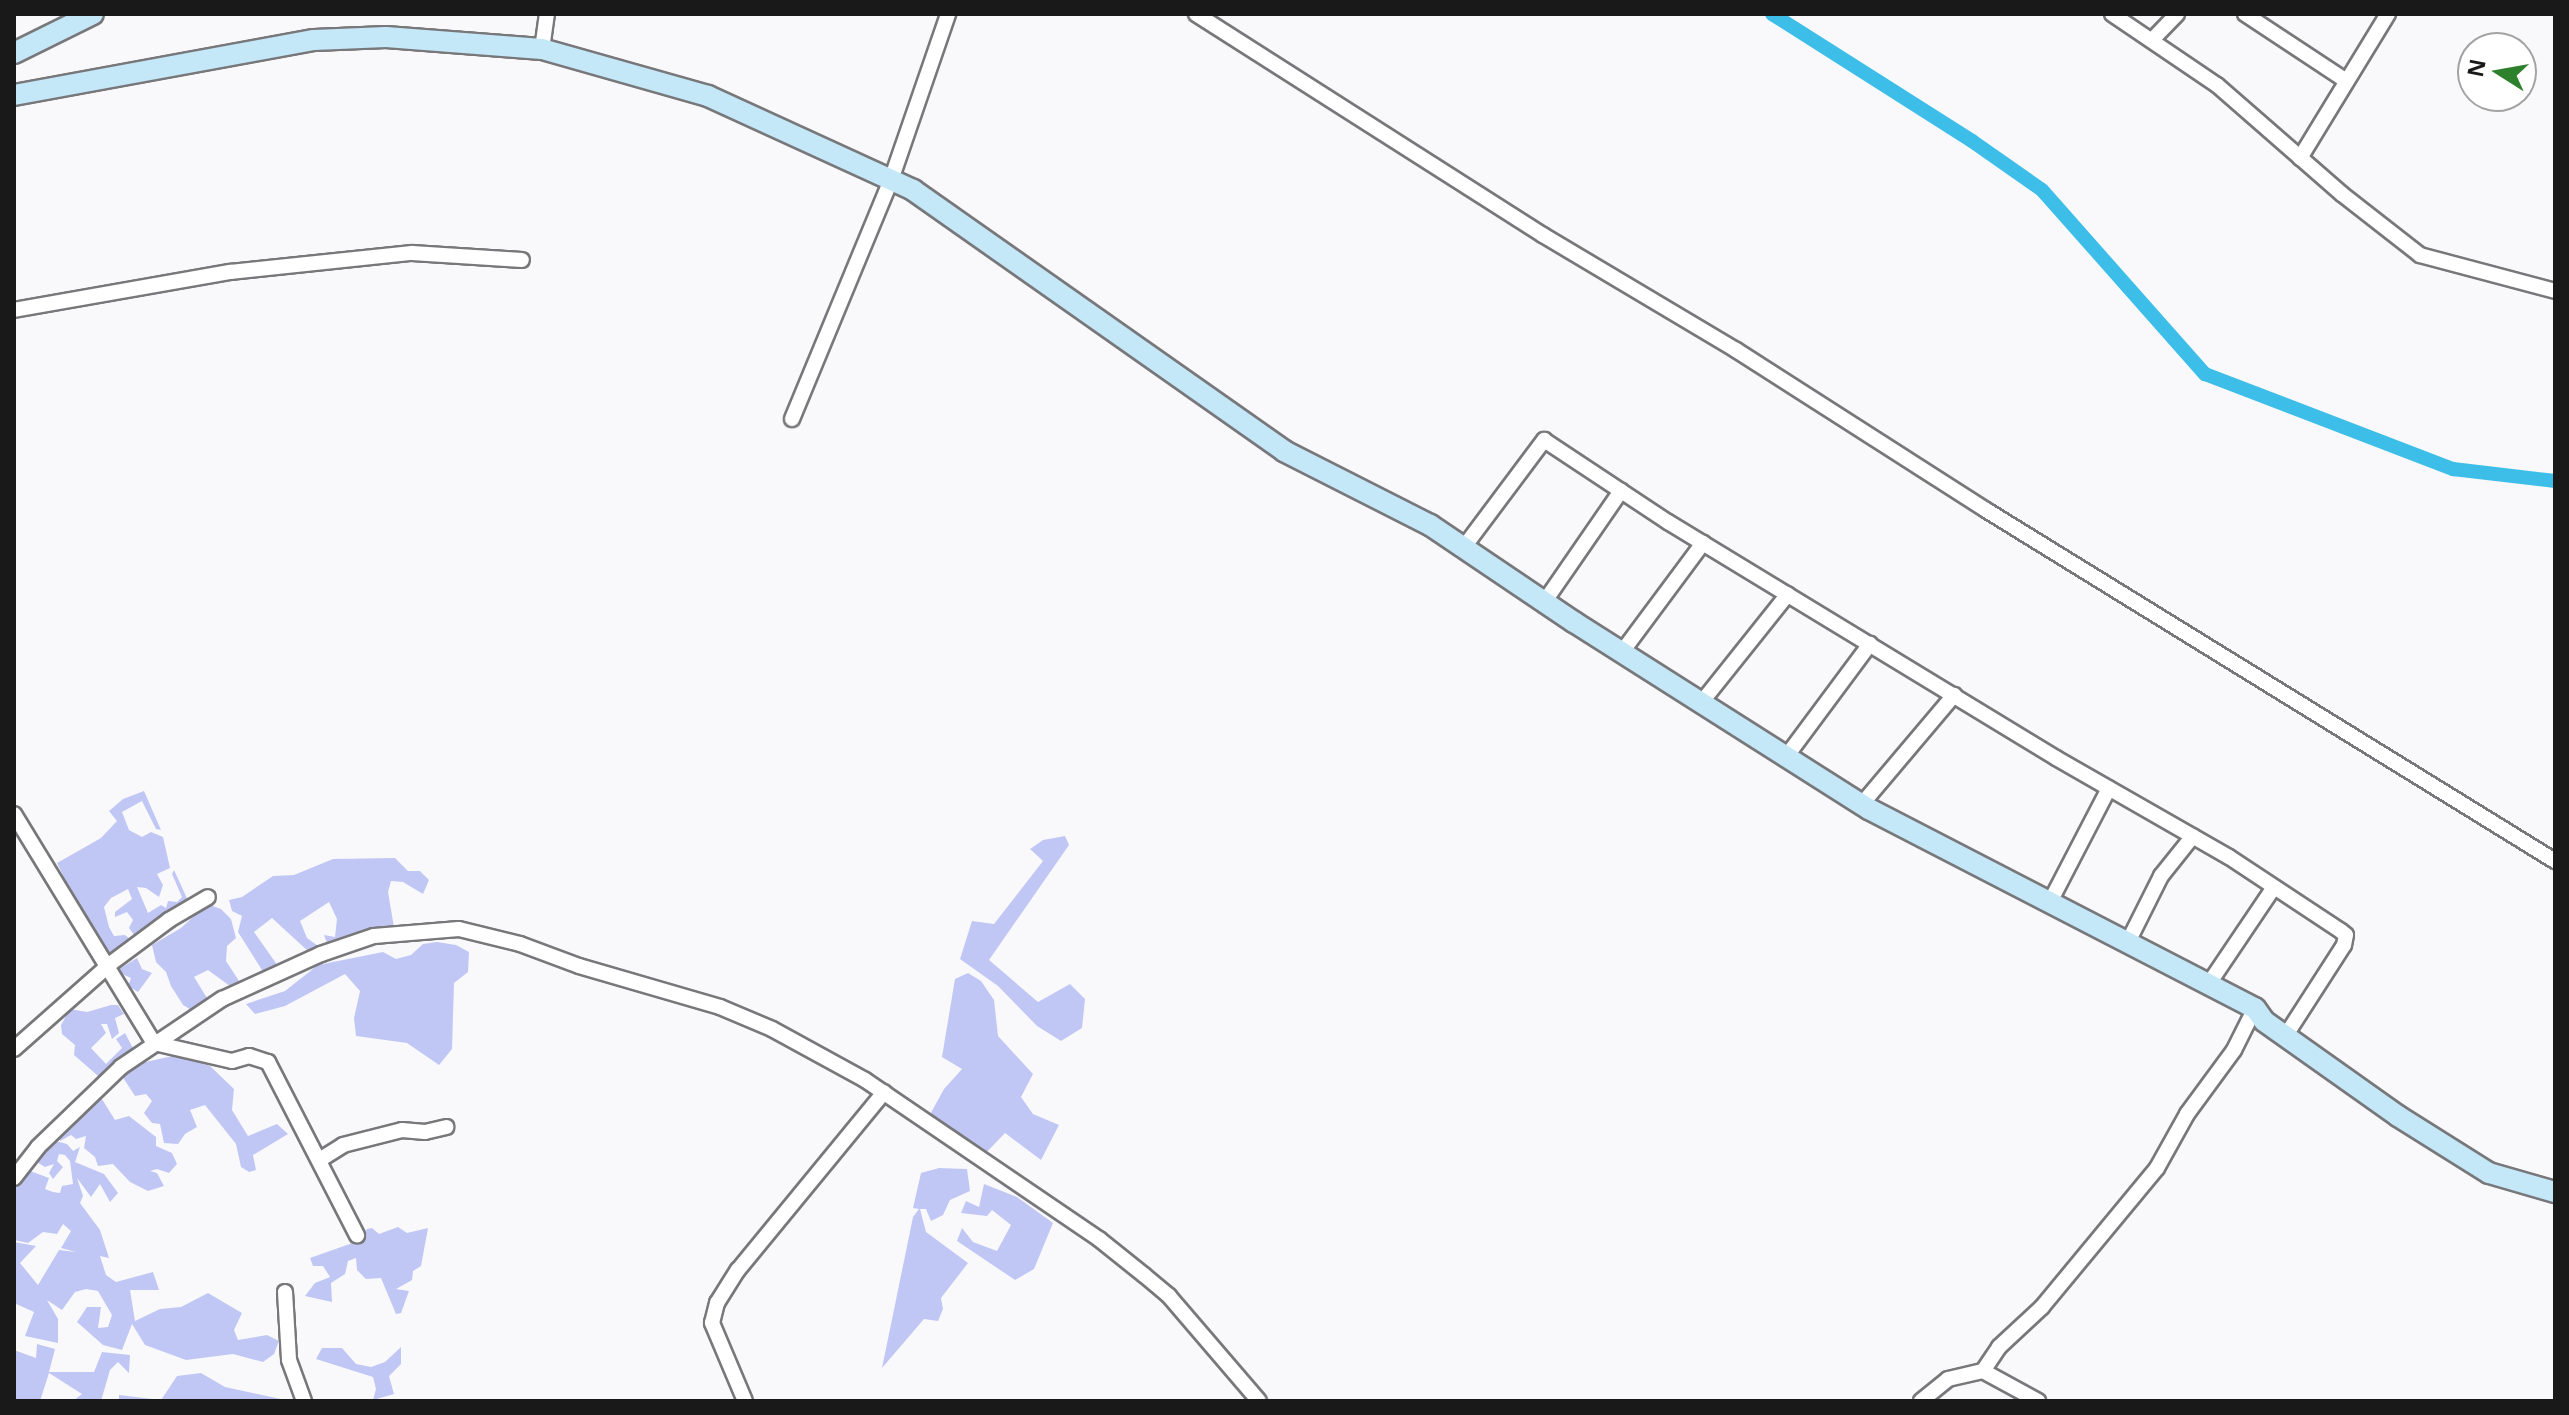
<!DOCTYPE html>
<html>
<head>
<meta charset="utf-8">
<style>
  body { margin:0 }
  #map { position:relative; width:2569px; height:1415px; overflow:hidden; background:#f9f9fc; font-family:"Open Sans",sans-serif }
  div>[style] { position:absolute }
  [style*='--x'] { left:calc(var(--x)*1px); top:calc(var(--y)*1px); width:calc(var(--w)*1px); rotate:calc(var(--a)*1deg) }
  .green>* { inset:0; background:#c1c7f5 }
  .canal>* { height:14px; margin:-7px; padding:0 7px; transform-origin:7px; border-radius:7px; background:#3dbee8 }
  .roads { filter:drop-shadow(2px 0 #78787b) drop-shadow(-2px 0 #78787b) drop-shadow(0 2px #78787b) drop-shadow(0 -2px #78787b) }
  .street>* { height:14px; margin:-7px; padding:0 7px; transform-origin:7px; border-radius:7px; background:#fff }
  .secondary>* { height:20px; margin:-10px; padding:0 10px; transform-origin:10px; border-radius:10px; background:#c5e8f9 }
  span { translate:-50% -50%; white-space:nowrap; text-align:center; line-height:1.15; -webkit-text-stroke:6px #fff; paint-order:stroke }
  .frame { position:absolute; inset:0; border:16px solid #19191a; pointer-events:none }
  .north { position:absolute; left:2457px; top:32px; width:80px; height:80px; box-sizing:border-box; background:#fff; border:2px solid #a3a3a3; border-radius:50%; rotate:281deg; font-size:22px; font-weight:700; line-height:32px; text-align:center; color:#19191a }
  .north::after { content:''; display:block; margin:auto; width:28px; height:36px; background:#2d802c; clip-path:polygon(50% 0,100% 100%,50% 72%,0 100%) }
</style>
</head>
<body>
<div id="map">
  <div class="green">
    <i style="clip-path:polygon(144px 791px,161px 830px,156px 829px,142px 801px,122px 812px,129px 830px,142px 837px,151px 832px,163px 837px,170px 868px,157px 874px,163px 885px,159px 897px,146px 888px,137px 887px,148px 913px,161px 905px,166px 908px,168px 901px,177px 902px,182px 897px,172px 874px,174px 870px,190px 905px,137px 939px,129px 928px,133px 920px,127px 912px,115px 917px,115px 912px,132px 899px,128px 889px,111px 898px,104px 907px,109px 927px,114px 936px,125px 935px,137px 945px,104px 962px,57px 863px,101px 838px,117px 821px,109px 811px,123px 799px)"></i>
    <i style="clip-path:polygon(1065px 836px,1069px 845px,989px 960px,1038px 1002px,1070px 984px,1085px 999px,1082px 1028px,1061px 1041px,1037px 1026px,998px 986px,960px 959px,972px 921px,994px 924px,1043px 861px,1030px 849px,1043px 840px)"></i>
    <i style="clip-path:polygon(395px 858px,408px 871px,420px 871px,429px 880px,423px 894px,403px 882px,391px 881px,388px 892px,395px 933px,330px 951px,324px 935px,335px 937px,337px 919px,329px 902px,300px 921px,307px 938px,318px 946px,321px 954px,309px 952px,272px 918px,254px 932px,278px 966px,267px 978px,238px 932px,242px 916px,232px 911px,229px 900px,242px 897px,273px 876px,294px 875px,333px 859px)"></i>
    <i style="clip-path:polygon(207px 904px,221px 909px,231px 919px,236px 938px,227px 946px,226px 961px,241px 984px,234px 989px,208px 970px,194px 977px,207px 998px,193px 1011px,183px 1005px,171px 986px,166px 972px,156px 962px,152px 945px,181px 928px)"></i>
    <i style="clip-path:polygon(437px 942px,456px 945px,469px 952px,468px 972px,454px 983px,452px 1049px,439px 1065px,407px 1043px,356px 1036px,354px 1018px,360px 991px,345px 974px,285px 1006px,255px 1014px,246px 1004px,285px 991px,318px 965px,383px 952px,396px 959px,411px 955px,423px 944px)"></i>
    <i style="clip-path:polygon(137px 958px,142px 969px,152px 973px,138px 992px,128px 986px,131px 978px,122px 974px,109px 975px)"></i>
    <i style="clip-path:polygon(968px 973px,981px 981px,994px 1000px,998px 1036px,1033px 1074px,1021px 1097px,1033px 1114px,1059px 1125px,1041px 1160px,1005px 1133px,981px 1158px,927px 1120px,944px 1089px,962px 1069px,942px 1057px,955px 979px)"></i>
    <i style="clip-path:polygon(111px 1005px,118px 1005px,124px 1014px,115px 1018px,119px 1033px,112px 1039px,107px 1024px,101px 1024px,106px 1033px,91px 1048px,106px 1064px,122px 1048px,116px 1039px,125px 1033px,135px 1052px,105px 1082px,74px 1055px,75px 1045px,62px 1034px,61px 1025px,70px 1009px,87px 1012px)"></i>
    <i style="clip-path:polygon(177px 1055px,210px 1066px,234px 1089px,232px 1110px,248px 1136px,277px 1124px,288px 1134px,253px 1155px,256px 1170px,249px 1172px,241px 1167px,236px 1144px,205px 1105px,190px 1110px,197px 1127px,185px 1134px,178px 1144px,164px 1143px,160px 1124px,152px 1123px,144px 1113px,152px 1101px,146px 1094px,135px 1096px,122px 1076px,132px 1065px)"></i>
    <i style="clip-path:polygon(100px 1096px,115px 1120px,129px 1116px,156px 1137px,156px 1146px,172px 1153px,177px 1164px,169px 1173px,157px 1169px,150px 1171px,157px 1173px,164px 1186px,148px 1191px,130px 1182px,113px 1164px,98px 1166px,95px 1157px,84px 1148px,86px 1136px,76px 1139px,71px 1135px,60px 1141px,59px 1135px)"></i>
    <i style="clip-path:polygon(52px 1140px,67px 1144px,73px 1151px,80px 1147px,75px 1162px,104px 1174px,118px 1193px,110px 1202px,100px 1184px,91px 1197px,77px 1178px,83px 1196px,80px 1203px,100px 1230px,109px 1258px,100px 1256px,106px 1275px,116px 1282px,153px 1272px,159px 1290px,130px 1290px,135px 1321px,160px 1309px,181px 1307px,208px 1293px,242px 1313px,234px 1330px,238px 1340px,267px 1335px,279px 1341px,274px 1354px,263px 1362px,233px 1354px,186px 1360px,145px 1345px,132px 1324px,122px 1350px,103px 1345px,77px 1322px,87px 1307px,101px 1307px,98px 1328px,108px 1327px,112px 1315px,98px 1291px,86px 1289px,75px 1292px,62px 1310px,47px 1300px,58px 1319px,58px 1343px,25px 1336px,34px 1312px,14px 1303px,14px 1242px,36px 1246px,20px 1263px,38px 1285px,59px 1250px,76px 1252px,61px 1248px,71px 1231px,63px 1224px,57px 1234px,43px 1232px,28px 1243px,14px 1240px,14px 1190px,25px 1169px,49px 1178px,45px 1189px,53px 1192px,60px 1193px,62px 1186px,73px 1184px,70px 1161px,65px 1155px,59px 1154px,57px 1161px,63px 1167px,53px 1179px,49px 1173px,54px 1164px,45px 1167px,35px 1161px)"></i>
    <i style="clip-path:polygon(939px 1168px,967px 1169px,970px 1191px,950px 1200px,943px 1215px,931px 1221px,926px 1209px,920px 1209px,926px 1232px,968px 1263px,941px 1298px,943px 1309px,938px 1321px,924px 1319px,882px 1368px,913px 1217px,919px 1209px,913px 1208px,921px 1173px)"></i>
    <i style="clip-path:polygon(984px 1184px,1017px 1197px,1053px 1223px,1034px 1269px,1015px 1280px,957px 1241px,962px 1228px,973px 1242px,997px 1251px,1011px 1225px,992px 1210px,987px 1216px,961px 1213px,966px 1201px,979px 1207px)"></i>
    <i style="clip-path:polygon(398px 1227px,407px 1233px,428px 1228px,421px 1266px,413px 1271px,412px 1280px,396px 1289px,409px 1291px,401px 1313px,396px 1314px,381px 1278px,366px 1279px,357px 1270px,356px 1258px,348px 1261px,345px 1274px,331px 1283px,332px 1302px,305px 1296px,315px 1283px,330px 1277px,323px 1266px,313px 1266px,310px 1258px,361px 1240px,367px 1229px,372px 1228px,379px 1234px)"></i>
    <i style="clip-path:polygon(37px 1344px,55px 1349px,49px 1372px,94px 1372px,102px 1352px,130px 1355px,129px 1373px,118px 1362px,110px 1370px,101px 1401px,73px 1401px,82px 1394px,49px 1373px,40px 1401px,14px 1401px,14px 1350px,36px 1358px)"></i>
    <i style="clip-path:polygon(401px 1347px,401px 1364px,389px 1376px,394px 1394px,373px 1400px,376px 1389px,373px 1377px,316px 1359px,322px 1348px,342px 1348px,356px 1364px,371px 1367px,385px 1362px)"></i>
    <i style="clip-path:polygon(201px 1373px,225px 1387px,290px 1401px,119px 1401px,119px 1395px,161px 1400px,177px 1376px)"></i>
  </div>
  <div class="canal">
    <i style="--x:1772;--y:14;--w:237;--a:32.4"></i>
    <i style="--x:1972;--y:141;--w:85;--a:35"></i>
    <i style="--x:2042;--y:190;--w:246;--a:48.5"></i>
    <i style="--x:2205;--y:374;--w:266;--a:21"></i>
    <i style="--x:2453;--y:469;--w:103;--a:6.7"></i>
  </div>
  <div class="roads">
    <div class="street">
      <i style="--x:1196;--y:14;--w:411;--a:32.5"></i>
      <i style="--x:1543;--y:235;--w:225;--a:30.8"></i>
      <i style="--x:1736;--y:350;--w:297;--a:32.6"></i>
      <i style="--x:1986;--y:510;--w:669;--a:31.67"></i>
      <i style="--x:2112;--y:14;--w:127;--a:34.1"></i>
      <i style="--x:2217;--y:85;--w:166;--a:41.1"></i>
      <i style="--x:2342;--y:194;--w:99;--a:38"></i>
      <i style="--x:2420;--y:255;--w:140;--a:14.9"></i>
      <i style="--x:2245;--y:14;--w:120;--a:33.4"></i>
      <i style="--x:2152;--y:40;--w:36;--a:-46"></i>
      <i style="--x:542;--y:49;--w:35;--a:-82"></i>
      <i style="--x:2300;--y:158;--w:169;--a:-58.6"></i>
      <i style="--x:14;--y:310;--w:219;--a:-10"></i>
      <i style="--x:230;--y:272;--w:183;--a:-6"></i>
      <i style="--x:412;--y:253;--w:110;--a:3.6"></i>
      <i style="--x:792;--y:419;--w:259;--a:-67.5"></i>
      <i style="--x:891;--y:180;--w:176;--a:-71"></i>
      <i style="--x:1464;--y:547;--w:134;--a:-53.2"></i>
      <i style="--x:1544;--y:440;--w:149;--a:33.5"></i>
      <i style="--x:1668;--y:522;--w:454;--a:31.3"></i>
      <i style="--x:2056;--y:758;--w:199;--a:29.8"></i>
      <i style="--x:2229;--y:857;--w:134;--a:33.5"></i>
      <i style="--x:2341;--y:931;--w:6;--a:39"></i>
      <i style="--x:2346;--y:935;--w:10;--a:101"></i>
      <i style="--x:2344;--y:945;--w:107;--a:122.8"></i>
      <i style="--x:1545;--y:601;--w:134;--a:-55.4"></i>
      <i style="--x:1622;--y:652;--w:136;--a:-53.4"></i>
      <i style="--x:1701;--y:703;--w:139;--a:-51.4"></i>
      <i style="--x:1786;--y:757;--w:141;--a:-53.4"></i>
      <i style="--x:1862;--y:804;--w:143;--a:-49.8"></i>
      <i style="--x:14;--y:814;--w:268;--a:58.6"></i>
      <i style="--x:154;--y:1043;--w:80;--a:13"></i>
      <i style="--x:232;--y:1061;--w:18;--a:-16"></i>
      <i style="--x:249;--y:1056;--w:20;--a:18"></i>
      <i style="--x:268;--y:1062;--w:195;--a:62.8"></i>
      <i style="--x:2050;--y:902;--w:128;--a:-62.6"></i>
      <i style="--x:2129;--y:940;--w:72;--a:-63.4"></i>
      <i style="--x:2161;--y:876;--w:51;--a:-51.3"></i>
      <i style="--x:2208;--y:985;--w:118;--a:-56"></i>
      <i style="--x:14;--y:1049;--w:128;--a:-41.5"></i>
      <i style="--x:110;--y:964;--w:74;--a:-36.7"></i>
      <i style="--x:169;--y:920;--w:45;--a:-30.5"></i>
      <i style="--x:321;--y:1159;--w:26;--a:-32"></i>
      <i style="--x:343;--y:1145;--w:61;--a:-14.3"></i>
      <i style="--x:402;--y:1130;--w:23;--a:5"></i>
      <i style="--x:425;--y:1132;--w:22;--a:-13"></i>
      <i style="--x:14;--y:1178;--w:39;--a:-52"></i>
      <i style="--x:38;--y:1147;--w:115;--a:-43.9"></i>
      <i style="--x:121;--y:1067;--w:122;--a:-34"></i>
      <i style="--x:222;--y:999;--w:109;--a:-24.4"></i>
      <i style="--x:321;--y:954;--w:56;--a:-18.8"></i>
      <i style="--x:374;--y:936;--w:85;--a:-4.7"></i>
      <i style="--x:459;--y:929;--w:63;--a:13.8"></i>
      <i style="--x:520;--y:944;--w:63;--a:20.4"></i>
      <i style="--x:579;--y:966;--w:147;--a:16.2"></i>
      <i style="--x:720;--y:1007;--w:56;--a:22.9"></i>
      <i style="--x:772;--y:1029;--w:106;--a:28.7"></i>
      <i style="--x:865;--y:1080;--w:283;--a:34.2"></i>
      <i style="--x:1099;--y:1239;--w:58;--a:38.7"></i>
      <i style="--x:1144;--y:1275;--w:33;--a:40"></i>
      <i style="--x:1169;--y:1296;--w:138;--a:49.4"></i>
      <i style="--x:285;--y:1292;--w:68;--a:86.6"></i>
      <i style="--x:289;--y:1360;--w:44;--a:69.9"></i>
      <i style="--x:1983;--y:1371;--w:63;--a:28.6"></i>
      <i style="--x:745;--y:1401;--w:85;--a:-112.9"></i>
      <i style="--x:712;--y:1323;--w:21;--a:-76"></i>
      <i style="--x:717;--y:1303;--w:39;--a:-58"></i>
      <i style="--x:738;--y:1270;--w:230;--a:-50.6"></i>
      <i style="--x:1921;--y:1401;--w:35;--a:-39"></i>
      <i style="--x:1948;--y:1379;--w:36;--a:-13"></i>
      <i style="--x:1983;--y:1371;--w:29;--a:-56"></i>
      <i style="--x:1999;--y:1347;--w:59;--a:-42.9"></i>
      <i style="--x:2042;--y:1307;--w:180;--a:-50.4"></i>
      <i style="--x:2157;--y:1168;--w:62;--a:-60.9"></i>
      <i style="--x:2187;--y:1114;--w:79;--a:-53.7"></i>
      <i style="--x:2234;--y:1050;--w:47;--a:-63.4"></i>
    </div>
    <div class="secondary">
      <i style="--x:14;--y:53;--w:88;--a:-26.3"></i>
      <i style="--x:14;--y:95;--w:305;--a:-10.4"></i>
      <i style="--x:314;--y:40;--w:72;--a:-2.4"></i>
      <i style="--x:386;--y:37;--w:156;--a:4.4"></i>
      <i style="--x:542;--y:49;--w:173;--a:15.8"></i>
      <i style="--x:708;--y:96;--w:226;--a:24.6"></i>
      <i style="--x:913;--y:190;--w:454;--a:35.1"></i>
      <i style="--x:1284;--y:451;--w:164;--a:26.9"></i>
      <i style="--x:1430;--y:525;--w:174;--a:34"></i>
      <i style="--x:1574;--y:622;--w:349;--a:32.4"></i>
      <i style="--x:1869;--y:809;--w:434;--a:27.3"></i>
      <i style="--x:2255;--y:1008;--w:16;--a:55"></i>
      <i style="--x:2264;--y:1021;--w:164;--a:35.3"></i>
      <i style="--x:2398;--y:1116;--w:107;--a:32.1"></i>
      <i style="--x:2489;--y:1173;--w:69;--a:16.1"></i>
    </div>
  </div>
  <div class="frame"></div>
  <div class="north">N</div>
</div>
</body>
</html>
